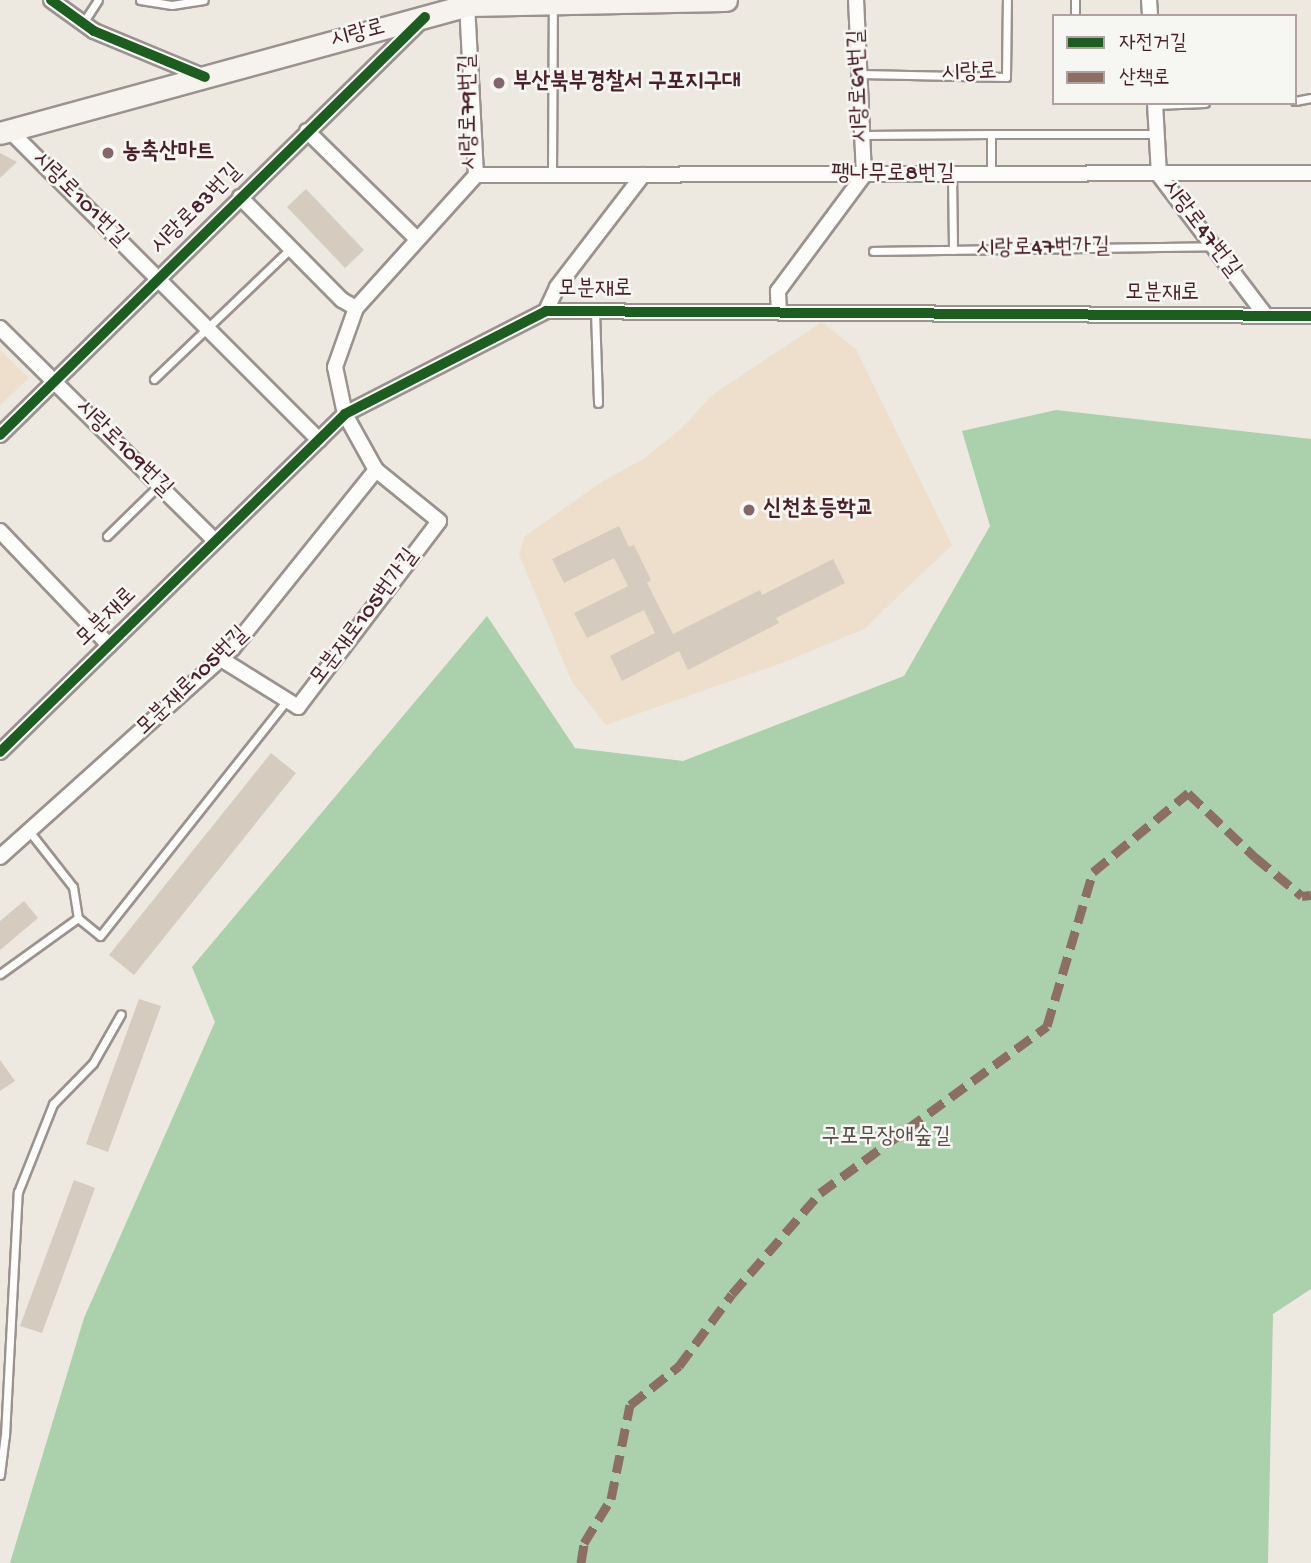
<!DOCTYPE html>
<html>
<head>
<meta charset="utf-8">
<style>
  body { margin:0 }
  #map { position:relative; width:1311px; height:1563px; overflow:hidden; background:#ede9e0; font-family:"Gochi Hand","Poor Story",sans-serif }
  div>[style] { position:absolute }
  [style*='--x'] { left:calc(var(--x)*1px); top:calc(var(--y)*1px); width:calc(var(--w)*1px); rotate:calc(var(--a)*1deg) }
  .built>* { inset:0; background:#eddfcc }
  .forest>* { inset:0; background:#aad0ac }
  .building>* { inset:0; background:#d5cbbf }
  .roads { filter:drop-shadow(2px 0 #9a928f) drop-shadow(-2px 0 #9a928f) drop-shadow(0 2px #9a928f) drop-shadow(0 -2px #9a928f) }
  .service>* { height:7px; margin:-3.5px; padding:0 3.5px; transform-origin:3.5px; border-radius:3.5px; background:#fcfcfa }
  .minor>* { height:14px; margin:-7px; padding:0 7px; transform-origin:7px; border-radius:7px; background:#fcfcfa }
  .secondary>* { height:21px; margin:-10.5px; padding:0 10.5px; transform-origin:10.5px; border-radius:10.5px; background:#f6f2ed }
  .quiet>* { height:9px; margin-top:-4.5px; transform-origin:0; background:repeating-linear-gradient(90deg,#8d6e63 0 18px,transparent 0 27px) }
  .cycleway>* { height:10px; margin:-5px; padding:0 5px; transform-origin:5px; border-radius:5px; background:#1b5e20 }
  .dots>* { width:19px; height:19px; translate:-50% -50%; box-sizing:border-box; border:4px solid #f6f6f2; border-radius:50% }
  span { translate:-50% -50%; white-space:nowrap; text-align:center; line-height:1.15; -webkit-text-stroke:5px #f6f6f2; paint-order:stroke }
  .street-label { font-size:23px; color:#4a1f2b }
  .poi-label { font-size:23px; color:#4a1f2b; font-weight:700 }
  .left { translate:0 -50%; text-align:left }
  .park-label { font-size:23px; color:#5b4e46 }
  .legend { position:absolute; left:1052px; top:14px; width:245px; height:91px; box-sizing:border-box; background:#f6f6f2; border:2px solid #b1a0a2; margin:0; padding:9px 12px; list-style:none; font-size:21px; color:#4a1f2b }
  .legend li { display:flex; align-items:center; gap:14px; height:35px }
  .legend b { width:35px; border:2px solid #b1a0a2 }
</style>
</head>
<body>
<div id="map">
  <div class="built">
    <i style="clip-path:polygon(822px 322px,856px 349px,952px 545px,864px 629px,782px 663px,606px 725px,572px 682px,519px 555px,524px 537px,600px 483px,645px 458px,683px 427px,712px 395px)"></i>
    <i style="clip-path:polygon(0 350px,29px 378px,0 405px)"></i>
  </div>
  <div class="forest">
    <i style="clip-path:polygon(1056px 410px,1311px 439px,1311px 1289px,1273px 1314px,1268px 1563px,10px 1563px,84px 1318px,215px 1022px,192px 967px,487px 616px,575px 748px,683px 761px,904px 676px,990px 526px,962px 431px)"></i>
  </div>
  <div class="building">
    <i style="clip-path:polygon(0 153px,17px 162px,0 178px)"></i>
    <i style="clip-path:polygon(306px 189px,364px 250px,345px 268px,287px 207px)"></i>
    <i style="clip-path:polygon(619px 526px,629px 547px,634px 545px,651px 580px,647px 583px,673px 634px,760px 590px,762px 595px,833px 559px,845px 583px,776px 618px,779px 623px,688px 670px,679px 651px,622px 681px,610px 656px,655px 633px,644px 610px,587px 638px,574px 613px,628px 586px,614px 558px,564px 583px,552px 559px)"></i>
    <i style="clip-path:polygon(271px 753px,296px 773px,134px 975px,109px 955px)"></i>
    <i style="clip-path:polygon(24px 901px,38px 918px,0 950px,0 921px)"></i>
    <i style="clip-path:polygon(139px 999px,161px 1006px,108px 1152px,86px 1144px)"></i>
    <i style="clip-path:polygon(0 1060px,15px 1081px,0 1091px)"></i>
    <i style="clip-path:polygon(74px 1180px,95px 1188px,42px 1333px,20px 1326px)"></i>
  </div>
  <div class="roads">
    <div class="service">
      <i style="--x:140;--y:0;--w:32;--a:9"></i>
      <i style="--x:172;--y:5;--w:32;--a:-9"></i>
      <i style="--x:1075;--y:0;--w:16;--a:90"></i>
      <i style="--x:83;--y:23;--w:27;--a:-57"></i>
      <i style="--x:860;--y:74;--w:146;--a:1.2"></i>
      <i style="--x:1006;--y:77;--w:77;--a:-89.3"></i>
      <i style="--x:1295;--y:101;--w:16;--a:-11"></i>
      <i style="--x:1155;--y:105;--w:50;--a:-2.3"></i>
      <i style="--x:862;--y:135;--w:129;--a:-0.4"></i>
      <i style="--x:991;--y:174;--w:40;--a:-90"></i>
      <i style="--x:991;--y:134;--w:165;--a:0"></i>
      <i style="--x:552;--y:175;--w:170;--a:-89.7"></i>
      <i style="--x:952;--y:175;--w:75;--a:89.2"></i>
      <i style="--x:873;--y:251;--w:339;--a:-0.8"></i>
      <i style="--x:595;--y:311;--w:92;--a:88.1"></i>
      <i style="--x:154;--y:379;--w:188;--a:-43.7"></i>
      <i style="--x:107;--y:536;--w:73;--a:-44.4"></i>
      <i style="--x:29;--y:831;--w:71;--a:51.8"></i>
      <i style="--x:73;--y:887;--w:31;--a:81"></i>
      <i style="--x:78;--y:918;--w:28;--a:39"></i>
      <i style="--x:100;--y:936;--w:301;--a:-51.6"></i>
      <i style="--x:0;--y:974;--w:96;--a:-35.7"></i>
      <i style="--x:0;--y:1475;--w:39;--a:-83"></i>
      <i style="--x:5;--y:1436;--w:244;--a:-87"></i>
      <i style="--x:18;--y:1192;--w:95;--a:-68.3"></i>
      <i style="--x:53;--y:1104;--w:57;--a:-45.7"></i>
      <i style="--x:93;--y:1063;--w:56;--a:-60.3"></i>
    </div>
    <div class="minor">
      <i style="--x:51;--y:0;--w:53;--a:35.8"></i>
      <i style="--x:94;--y:31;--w:120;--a:22.5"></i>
      <i style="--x:1149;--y:0;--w:16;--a:86"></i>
      <i style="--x:1155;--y:103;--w:72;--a:86.8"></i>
      <i style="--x:1159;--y:175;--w:177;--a:52.8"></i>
      <i style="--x:10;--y:131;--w:437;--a:45"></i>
      <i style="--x:307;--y:131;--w:153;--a:44.5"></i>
      <i style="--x:476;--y:175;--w:835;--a:-0.14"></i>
      <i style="--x:240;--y:197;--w:145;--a:45.3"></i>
      <i style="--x:342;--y:300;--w:16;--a:30"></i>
      <i style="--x:546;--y:311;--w:26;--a:-65"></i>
      <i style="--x:557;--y:287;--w:141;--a:-52.5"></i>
      <i style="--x:779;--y:312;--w:21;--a:-93"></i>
      <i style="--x:778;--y:291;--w:144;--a:-53.4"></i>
      <i style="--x:864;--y:175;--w:175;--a:-92.6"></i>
      <i style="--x:0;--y:328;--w:303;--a:44.7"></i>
      <i style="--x:0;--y:435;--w:593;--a:-44.52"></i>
      <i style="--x:0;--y:531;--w:158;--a:46.3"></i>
      <i style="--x:221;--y:659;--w:91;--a:31.9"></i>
      <i style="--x:298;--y:707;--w:233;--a:-52.8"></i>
      <i style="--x:439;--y:521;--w:81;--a:-141"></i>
      <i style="--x:0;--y:752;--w:483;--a:-44.4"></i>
      <i style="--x:345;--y:414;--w:226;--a:-27.1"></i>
      <i style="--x:546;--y:311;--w:765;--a:0.37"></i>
      <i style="--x:0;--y:857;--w:312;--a:-41.9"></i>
      <i style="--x:232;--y:649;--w:230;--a:-51.2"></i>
      <i style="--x:376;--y:470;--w:64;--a:-119"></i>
      <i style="--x:345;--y:414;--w:48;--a:-102"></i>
      <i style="--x:335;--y:367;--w:63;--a:-70.4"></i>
      <i style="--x:356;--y:308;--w:179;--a:-47.9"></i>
      <i style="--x:476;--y:175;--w:170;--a:-93"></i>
    </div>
    <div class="secondary">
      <i style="--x:0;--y:133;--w:484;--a:-15.3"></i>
      <i style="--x:467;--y:5;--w:259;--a:-1.1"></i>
    </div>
  </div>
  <div class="quiet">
    <i style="--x:581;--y:1563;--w:20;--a:-81"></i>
    <i style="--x:584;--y:1543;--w:52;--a:-58.5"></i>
    <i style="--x:611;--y:1499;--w:96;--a:-78.6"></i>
    <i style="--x:630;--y:1405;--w:63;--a:-38.5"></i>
    <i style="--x:679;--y:1366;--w:89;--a:-53.6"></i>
    <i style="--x:732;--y:1294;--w:134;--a:-48.9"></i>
    <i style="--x:820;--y:1193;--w:282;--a:-36.3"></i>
    <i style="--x:1047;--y:1026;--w:161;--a:-73.4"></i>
    <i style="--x:1093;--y:872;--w:124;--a:-39.7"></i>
    <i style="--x:1188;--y:793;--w:93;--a:43.7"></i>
    <i style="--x:1255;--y:857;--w:61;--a:39.7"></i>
    <i style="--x:1302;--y:896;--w:9;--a:-6"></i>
  </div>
  <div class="cycleway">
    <i style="--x:51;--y:0;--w:53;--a:35.8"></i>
    <i style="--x:94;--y:31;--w:120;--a:22.5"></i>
    <i style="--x:0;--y:435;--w:596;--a:-44.52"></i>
    <i style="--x:0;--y:752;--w:483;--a:-44.4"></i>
    <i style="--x:345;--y:414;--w:226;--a:-27.1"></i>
    <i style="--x:546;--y:311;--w:765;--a:0.37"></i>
  </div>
  <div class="dots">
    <i style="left:499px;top:83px;background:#83666a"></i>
    <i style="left:108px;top:153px;background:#83666a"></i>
    <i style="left:749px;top:510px;background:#83666a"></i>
  </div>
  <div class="street-label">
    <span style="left:358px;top:35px;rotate:-15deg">시랑로</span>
    <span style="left:969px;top:74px;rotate:-2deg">시랑로</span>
    <span style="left:860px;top:86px;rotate:-92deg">시랑로61번길</span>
    <span style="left:470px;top:112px;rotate:-91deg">시랑로79번길</span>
    <span style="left:893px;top:175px">팽나무로8번길</span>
    <span style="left:79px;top:200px;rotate:45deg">시랑로101번길</span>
    <span style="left:197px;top:210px;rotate:-45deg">시랑로83번길</span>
    <span style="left:1200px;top:229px;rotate:53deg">시랑로47번길</span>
    <span style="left:1043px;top:249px;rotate:-1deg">시랑로47번가길</span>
    <span style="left:595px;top:290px">모분재로</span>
    <span style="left:1162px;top:294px">모분재로</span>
    <span style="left:123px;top:449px;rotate:45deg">시랑로109번길</span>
    <span style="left:107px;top:618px;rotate:-44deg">모분재로</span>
    <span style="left:365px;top:618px;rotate:-53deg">모분재로105번가길</span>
    <span style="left:193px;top:682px;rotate:-44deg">모분재로105번길</span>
  </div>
  <div class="poi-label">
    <span class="left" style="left:513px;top:83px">부산북부경찰서 구포지구대</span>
    <span class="left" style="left:122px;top:153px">농축산마트</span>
    <span class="left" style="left:763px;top:510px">신천초등학교</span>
  </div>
  <div class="park-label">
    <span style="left:886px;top:1138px">구포무장애숲길</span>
  </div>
  <ul class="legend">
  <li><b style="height:9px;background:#1b5e20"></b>자전거길</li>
  <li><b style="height:9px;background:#8d6e63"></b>산책로</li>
  </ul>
</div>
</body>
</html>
